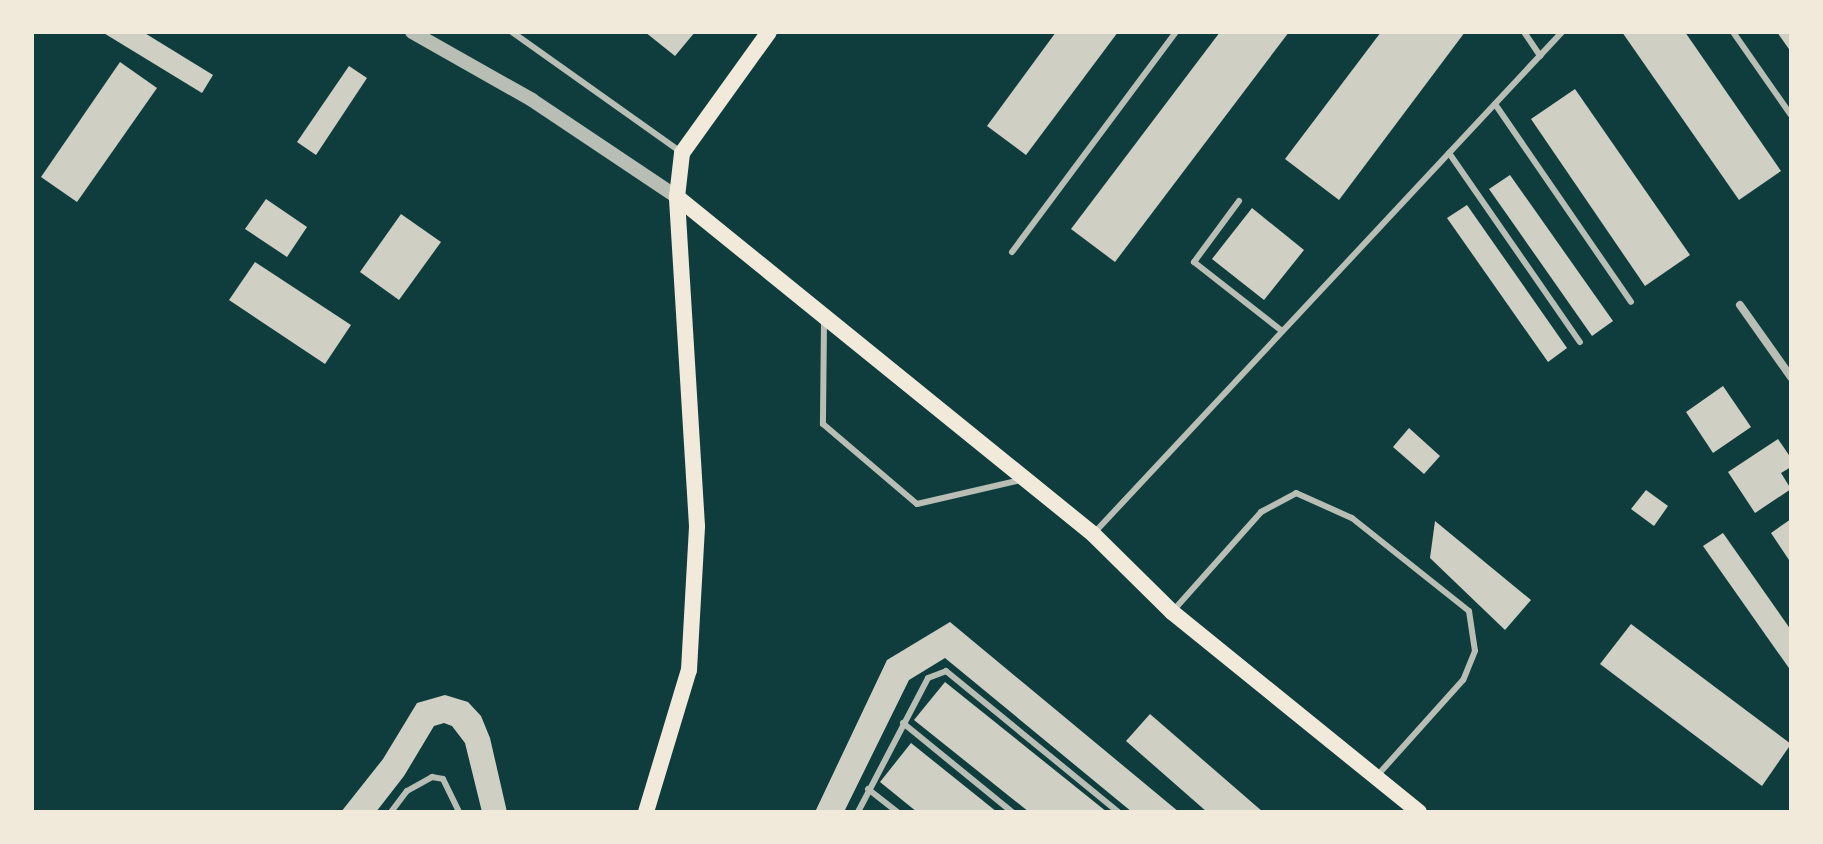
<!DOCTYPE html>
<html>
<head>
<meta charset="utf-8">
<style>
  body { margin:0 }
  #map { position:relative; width:1823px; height:844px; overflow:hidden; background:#0f3d3e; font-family:"DM Sans",sans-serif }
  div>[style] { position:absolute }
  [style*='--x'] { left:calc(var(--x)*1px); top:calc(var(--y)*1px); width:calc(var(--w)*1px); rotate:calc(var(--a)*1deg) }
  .building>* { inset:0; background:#cfcfc3 }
  .service>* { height:6px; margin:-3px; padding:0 3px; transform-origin:3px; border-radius:3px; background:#b8beb3 }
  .minor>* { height:8px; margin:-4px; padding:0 4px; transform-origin:4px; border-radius:4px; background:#b8beb3 }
  .tertiary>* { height:14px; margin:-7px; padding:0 7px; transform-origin:7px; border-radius:7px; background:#b8beb3 }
  .secondary>* { height:16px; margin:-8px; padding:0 8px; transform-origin:8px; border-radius:8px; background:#f1e9da }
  span { translate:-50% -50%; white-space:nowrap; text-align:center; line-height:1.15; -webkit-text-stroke:7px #f1e9da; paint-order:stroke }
  .frame { position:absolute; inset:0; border:34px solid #f1e9da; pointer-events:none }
</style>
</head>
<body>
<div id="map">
  <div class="building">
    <i style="clip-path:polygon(102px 32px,143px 32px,213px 75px,202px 93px)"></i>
    <i style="clip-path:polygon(645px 32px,695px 32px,675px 56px)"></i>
    <i style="clip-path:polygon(1056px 32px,1118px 32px,1026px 155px,987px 126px)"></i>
    <i style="clip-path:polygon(1220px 32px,1289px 32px,1115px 262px,1071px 229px)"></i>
    <i style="clip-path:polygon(1381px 32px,1465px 32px,1339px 200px,1285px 159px)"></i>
    <i style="clip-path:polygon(1622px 32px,1685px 32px,1781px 171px,1739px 200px)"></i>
    <i style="clip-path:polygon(1777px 32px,1791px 32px,1791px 52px)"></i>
    <i style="clip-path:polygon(120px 62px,157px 88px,77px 202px,41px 177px)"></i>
    <i style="clip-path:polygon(349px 66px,367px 78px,316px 155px,297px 142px)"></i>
    <i style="clip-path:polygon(1575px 89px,1690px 255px,1645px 286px,1531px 119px)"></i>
    <i style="clip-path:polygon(1510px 175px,1613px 321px,1592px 336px,1489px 189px)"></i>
    <i style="clip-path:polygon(266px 199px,307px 227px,287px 257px,245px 229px)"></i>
    <i style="clip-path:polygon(1467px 205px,1567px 348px,1548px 362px,1447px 218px)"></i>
    <i style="clip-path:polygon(1252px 208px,1304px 250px,1264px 300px,1212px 259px)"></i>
    <i style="clip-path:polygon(401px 214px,441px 242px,399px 300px,360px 272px)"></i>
    <i style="clip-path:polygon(255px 262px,351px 325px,325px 364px,229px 300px)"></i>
    <i style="clip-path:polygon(1723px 386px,1751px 427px,1713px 453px,1686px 412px)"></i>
    <i style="clip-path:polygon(1409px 428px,1440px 456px,1424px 474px,1393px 447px)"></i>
    <i style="clip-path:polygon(1778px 439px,1791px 458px,1791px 467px,1781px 473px,1791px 489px,1755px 513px,1728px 472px)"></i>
    <i style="clip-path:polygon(1646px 490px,1668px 506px,1654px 526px,1631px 509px)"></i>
    <i style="clip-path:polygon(1791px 519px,1791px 563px,1771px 533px)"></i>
    <i style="clip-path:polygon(1435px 521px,1531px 600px,1505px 630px,1430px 558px)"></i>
    <i style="clip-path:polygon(1723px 533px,1791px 630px,1791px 671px,1703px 546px)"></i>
    <i style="clip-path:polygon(950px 622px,1179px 812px,1132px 812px,945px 658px,909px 680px,844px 812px,815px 812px,887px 660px)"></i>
    <i style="clip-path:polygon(1631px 624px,1791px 744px,1762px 786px,1600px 664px)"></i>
    <i style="clip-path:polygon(945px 682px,1107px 812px,1029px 812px,914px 720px)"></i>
    <i style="clip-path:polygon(445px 695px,468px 702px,481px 716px,490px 738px,507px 812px,482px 812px,465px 743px,452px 726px,444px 723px,434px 726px,404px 776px,376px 812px,341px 812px,383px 759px,417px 703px)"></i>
    <i style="clip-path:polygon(1150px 714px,1263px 812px,1207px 812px,1126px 741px)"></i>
    <i style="clip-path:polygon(911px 743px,997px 812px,917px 812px,880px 782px)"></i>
  </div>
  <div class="service">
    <i style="--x:512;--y:32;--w:209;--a:35.4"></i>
    <i style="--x:1524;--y:32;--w:29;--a:56"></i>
    <i style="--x:1733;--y:32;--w:101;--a:55.1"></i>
    <i style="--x:1495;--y:104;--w:240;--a:55.5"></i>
    <i style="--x:1449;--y:153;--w:230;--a:55.3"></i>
    <i style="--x:1239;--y:201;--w:76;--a:126.4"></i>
    <i style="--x:1194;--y:262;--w:112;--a:38.1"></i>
    <i style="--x:1012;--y:252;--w:274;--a:-53.3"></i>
    <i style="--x:824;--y:322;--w:102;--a:90.6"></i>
    <i style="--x:823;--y:424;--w:123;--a:40.4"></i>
    <i style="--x:917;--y:504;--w:107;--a:-13"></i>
    <i style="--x:1095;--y:532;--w:684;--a:-46.95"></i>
    <i style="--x:1172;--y:612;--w:134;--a:-48.3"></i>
    <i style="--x:1261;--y:512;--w:40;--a:-28"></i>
    <i style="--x:1296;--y:493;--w:61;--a:24.1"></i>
    <i style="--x:1352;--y:518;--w:149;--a:38.5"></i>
    <i style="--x:1469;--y:611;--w:40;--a:81.5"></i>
    <i style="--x:1475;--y:651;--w:31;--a:112"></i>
    <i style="--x:1463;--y:680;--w:129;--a:131.9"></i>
    <i style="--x:903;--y:723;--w:141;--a:39.2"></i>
    <i style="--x:868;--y:789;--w:37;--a:38"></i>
    <i style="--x:391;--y:812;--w:26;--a:-53"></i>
    <i style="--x:407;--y:791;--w:29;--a:-29"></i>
    <i style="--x:432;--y:777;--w:11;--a:10"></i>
    <i style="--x:443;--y:779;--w:37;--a:64"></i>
    <i style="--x:858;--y:812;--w:151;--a:-62.4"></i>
    <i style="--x:928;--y:678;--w:19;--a:-21"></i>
    <i style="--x:946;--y:671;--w:222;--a:39.3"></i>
  </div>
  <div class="minor">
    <i style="--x:1740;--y:305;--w:88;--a:54.7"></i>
  </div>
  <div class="tertiary">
    <i style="--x:412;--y:32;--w:138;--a:29.5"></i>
    <i style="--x:532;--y:100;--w:174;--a:33.8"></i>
  </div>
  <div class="secondary">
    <i style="--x:677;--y:197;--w:535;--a:39.01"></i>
    <i style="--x:1093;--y:534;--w:111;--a:44.6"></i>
    <i style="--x:1172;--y:612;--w:318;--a:39"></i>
    <i style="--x:646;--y:812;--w:148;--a:-73.2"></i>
    <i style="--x:689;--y:670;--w:144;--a:-86.8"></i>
    <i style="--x:697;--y:526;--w:330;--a:-93.5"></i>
    <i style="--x:677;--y:197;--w:44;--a:-83.5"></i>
    <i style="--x:682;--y:153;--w:149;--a:-54.3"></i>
  </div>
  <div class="frame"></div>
</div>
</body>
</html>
